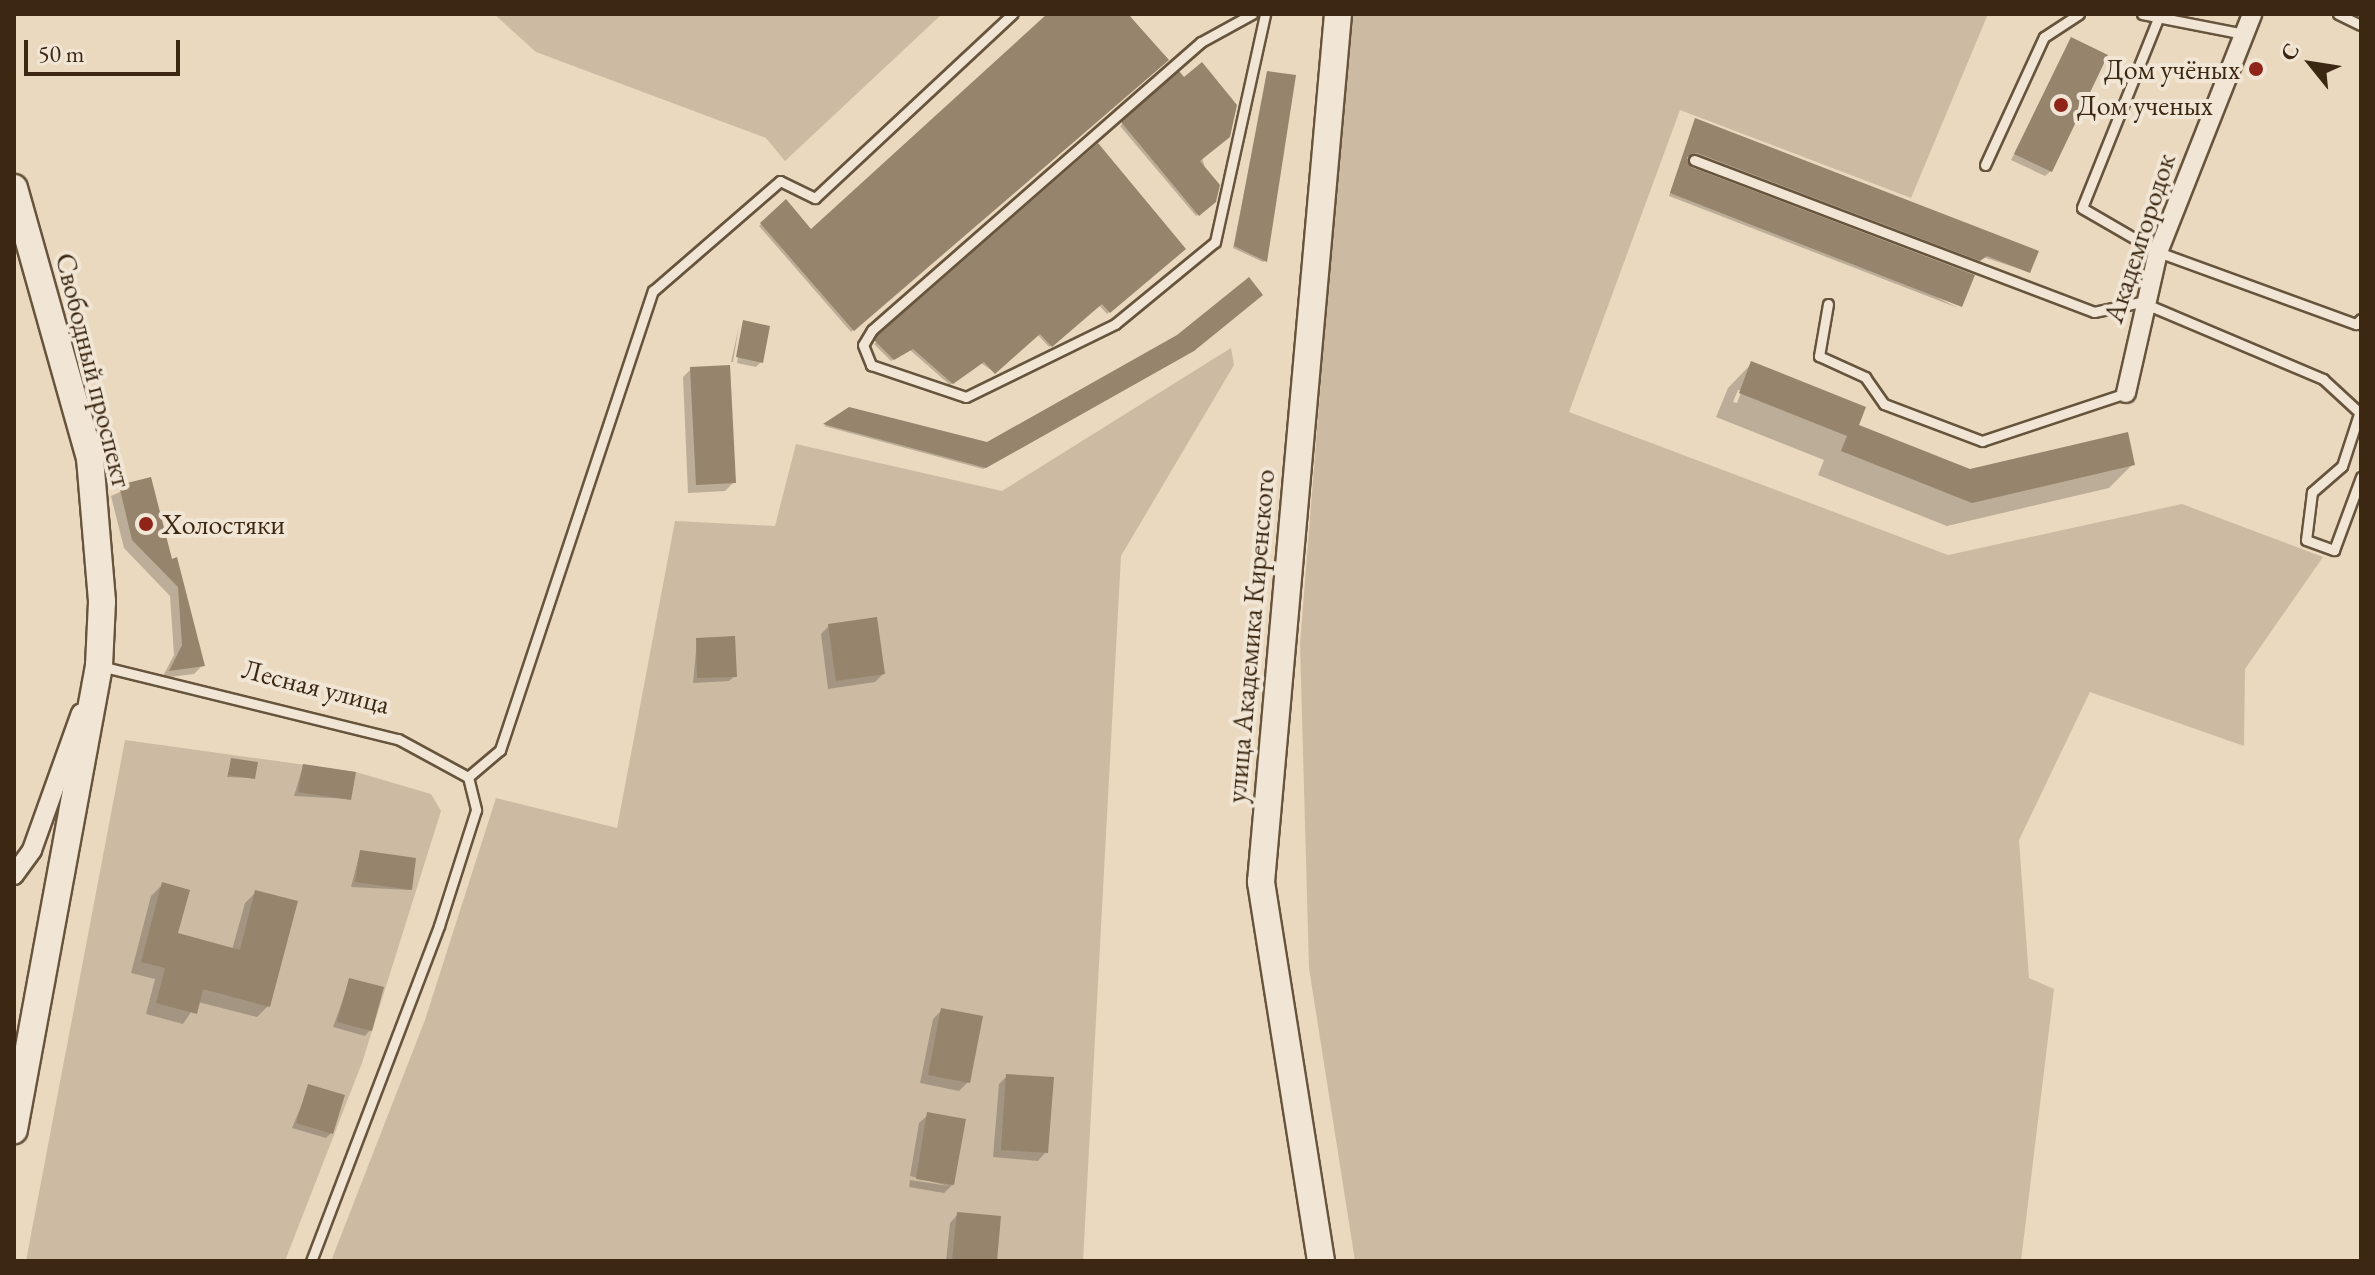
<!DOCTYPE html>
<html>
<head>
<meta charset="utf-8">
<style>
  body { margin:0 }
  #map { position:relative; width:2375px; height:1275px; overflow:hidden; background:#ead9bf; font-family:"EB Garamond",serif }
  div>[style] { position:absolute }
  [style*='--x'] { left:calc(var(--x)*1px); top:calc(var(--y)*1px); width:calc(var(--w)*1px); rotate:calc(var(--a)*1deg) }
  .green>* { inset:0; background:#ccbba2 }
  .shadow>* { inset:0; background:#0003 }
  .building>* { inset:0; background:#96846c }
  .roads { filter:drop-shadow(2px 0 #67543d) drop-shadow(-2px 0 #67543d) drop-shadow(0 2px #67543d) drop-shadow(0 -2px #67543d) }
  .lane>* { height:9px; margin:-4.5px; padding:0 4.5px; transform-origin:4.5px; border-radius:4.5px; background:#f1e6d5 }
  .street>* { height:18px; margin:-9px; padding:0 9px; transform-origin:9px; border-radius:9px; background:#f1e6d5 }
  .secondary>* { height:26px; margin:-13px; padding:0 13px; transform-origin:13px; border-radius:13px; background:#f1e6d5 }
  .dots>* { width:22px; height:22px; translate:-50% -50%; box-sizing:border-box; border:4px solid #f1e6d5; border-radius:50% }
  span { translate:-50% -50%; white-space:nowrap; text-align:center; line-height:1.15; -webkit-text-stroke:8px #f1e6d5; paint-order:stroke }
  .poi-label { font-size:28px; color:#3b2712 }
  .right { translate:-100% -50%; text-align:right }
  .left { translate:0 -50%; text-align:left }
  .street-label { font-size:28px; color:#3b2712 }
  .frame { position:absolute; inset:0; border:16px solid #3b2712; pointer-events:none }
  .north { position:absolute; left:2271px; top:24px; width:80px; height:80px; -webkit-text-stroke:6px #f1e6d5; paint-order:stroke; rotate:300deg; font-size:22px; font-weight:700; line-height:32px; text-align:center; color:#3b2712 }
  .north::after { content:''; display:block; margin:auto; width:28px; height:36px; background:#3b2712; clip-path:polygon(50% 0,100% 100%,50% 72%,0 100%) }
  .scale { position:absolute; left:24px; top:40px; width:156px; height:36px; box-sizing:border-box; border:4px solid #3b2712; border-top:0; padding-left:10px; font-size:24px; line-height:28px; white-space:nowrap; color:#3b2712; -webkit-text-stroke:6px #f1e6d5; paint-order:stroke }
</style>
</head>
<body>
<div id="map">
  <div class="green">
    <i style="clip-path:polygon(494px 14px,942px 14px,785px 161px,766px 138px,536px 52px)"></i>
    <i style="clip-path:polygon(1350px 14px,1988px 14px,1911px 198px,1680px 110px,1569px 412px,1948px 555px,2182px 504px,2323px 557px,2245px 669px,2244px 746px,2090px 692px,2019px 840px,2029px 978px,2054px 989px,2021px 1261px,1355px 1261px,1309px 968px,1300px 644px)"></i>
    <i style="clip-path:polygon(1231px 348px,1234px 365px,1121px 556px,1083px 1261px,331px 1261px,425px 1020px,496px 798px,617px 828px,675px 521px,775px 526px,796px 444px,1002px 491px)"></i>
    <i style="clip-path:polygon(125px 740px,356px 772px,431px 794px,441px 811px,362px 1063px,285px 1261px,26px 1261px)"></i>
  </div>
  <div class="shadow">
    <i style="clip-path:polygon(1050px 14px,1134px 14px,1129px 18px,1166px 60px,851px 332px,759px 226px,786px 202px,811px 232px)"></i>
    <i style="clip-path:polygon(2071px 39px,2051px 171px,2045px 176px,2011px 160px)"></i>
    <i style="clip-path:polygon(1268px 73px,1265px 261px,1263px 262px,1233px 248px)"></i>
    <i style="clip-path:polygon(1179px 74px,1214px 201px,1196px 216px,1120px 126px)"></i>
    <i style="clip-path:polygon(1695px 120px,2029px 272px,1983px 257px,1977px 262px,1685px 157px,1690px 169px,1958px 308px,1669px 196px)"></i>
    <i style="clip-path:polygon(1097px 145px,1182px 251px,1107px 314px,1098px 304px,1049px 347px,1037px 334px,995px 373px,981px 363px,950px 385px,910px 350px,891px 361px,874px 344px)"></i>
    <i style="clip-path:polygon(743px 322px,761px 362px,756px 367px,737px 363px)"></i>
    <i style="clip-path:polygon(739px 326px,733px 362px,731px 362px)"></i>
    <i style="clip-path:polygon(1190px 352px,983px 469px,824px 426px,850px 409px,988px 444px)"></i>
    <i style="clip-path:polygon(evenodd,1752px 363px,1856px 426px,1970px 471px,2133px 464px,2109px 488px,1947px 526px,1818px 475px,1824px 460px,1716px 417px,1728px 388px,1752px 363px,1738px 390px,1742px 390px,1737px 403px,1733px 402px,1738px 390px)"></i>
    <i style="clip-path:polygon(691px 369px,734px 482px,725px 491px,688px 493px,683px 377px)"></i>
    <i style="clip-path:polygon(149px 479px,202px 666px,194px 674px,162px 678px,174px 655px,170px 596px,124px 548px,111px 496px)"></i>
    <i style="clip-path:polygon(829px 626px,883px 674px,875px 682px,828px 689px,821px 634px)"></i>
    <i style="clip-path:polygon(697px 640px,735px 676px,729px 681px,693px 683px)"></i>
    <i style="clip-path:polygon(232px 760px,253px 778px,227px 777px)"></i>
    <i style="clip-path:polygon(303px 766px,349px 799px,294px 796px)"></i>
    <i style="clip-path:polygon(360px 852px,410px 890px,351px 887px)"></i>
    <i style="clip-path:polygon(163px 884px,176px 935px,232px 950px,245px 903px,256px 892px,268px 1006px,257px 1017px,198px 1002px,183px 1024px,146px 1014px,155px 979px,131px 973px,151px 896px)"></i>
    <i style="clip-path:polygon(350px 980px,370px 1030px,365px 1036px,333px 1027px)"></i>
    <i style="clip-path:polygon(942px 1010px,968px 1082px,959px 1091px,920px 1083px,933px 1019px)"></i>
    <i style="clip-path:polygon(1007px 1076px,1046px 1152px,1038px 1161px,993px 1157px,999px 1084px)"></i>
    <i style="clip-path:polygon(309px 1087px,331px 1133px,326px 1138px,292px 1128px)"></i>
    <i style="clip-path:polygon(928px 1115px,953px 1184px,944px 1193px,909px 1187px,910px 1180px,949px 1186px,910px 1176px,919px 1123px)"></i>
    <i style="clip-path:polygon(958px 1214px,995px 1261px,946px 1261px,950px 1223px)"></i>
  </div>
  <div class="building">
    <i style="clip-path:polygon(1047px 14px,1128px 14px,1169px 60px,854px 331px,760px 223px,786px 199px,811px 229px)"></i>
    <i style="clip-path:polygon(2071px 37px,2108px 55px,2052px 172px,2014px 154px)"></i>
    <i style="clip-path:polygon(1202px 62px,1237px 105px,1230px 137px,1200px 161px,1220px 185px,1216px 202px,1199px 216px,1121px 122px,1179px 71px,1184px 77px)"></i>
    <i style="clip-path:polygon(1267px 71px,1296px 75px,1267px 262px,1234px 246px)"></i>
    <i style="clip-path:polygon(1695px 118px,2039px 251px,2030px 273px,1987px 256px,1980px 261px,1697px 153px,1687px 157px,1691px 167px,1975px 275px,1962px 307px,1670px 193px)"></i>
    <i style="clip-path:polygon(1098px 143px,1186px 249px,1110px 313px,1102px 304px,1052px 347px,1040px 334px,995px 374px,984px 362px,953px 384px,913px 349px,894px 360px,874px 340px,878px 335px)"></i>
    <i style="clip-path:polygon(1249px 277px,1263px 295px,1194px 351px,986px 468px,823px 424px,849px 407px,987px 442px,1177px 335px)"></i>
    <i style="clip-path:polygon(743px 320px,770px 326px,763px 363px,736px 357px)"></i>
    <i style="clip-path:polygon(1751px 361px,1866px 407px,1859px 425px,1970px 469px,2128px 432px,2135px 465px,1972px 503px,1841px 451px,1847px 436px,1739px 393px)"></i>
    <i style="clip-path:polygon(730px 365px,736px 483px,696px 485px,690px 367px)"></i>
    <i style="clip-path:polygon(151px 477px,172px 559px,177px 557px,205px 666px,169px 671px,182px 645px,178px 587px,132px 540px,119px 485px)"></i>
    <i style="clip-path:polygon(877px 617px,885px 674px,836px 681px,828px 624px)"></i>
    <i style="clip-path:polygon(735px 636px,737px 677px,697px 678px,696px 638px)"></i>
    <i style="clip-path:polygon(231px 758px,258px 762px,255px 779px,228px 775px)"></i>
    <i style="clip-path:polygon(303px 764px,356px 772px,351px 800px,298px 792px)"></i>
    <i style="clip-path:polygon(360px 850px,416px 858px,412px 890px,355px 882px)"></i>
    <i style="clip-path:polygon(162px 882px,190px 890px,178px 933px,240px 950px,255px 890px,298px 901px,270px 1007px,203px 989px,197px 1014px,156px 1003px,165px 968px,141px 962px)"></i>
    <i style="clip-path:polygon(349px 978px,384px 987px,372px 1031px,337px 1022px)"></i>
    <i style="clip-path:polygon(941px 1008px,983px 1016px,970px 1083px,928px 1075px)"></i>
    <i style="clip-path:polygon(1006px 1074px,1054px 1077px,1048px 1153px,1001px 1150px)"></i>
    <i style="clip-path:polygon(308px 1084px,345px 1095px,333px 1134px,296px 1123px)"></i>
    <i style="clip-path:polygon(927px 1112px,966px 1119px,954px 1185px,916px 1179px)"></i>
    <i style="clip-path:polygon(957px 1212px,1001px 1216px,997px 1261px,952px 1261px)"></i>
  </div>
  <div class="roads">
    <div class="lane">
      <i style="--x:1252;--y:14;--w:58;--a:151.2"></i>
      <i style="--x:1201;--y:42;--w:437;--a:138.8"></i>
      <i style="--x:872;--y:330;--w:17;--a:121"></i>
      <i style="--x:863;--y:345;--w:22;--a:68"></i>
      <i style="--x:871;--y:365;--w:100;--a:18.6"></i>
      <i style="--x:966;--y:397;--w:166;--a:-26.1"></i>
      <i style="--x:1115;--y:324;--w:129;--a:-39.4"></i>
      <i style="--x:1215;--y:242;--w:233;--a:-77.6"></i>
      <i style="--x:2142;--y:14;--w:104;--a:11.1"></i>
      <i style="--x:2338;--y:14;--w:25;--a:26"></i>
      <i style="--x:2157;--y:21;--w:201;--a:111.9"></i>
      <i style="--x:2082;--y:208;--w:88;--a:30.1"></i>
      <i style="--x:2158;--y:252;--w:211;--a:20"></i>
      <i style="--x:2356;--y:324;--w:7;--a:-45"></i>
      <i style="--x:1694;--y:160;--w:428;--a:20.8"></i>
      <i style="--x:2094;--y:312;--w:48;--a:-12"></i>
      <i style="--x:2141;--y:302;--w:198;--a:22.9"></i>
      <i style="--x:2323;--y:379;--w:52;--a:42.6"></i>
      <i style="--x:1985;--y:165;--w:141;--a:-65.3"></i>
      <i style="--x:2044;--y:37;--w:42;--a:-33.3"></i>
      <i style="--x:1828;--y:304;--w:53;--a:99.8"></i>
      <i style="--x:1819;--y:356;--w:51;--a:24.5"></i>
      <i style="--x:1865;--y:377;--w:33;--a:55"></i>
      <i style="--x:1884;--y:404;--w:105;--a:20.7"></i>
      <i style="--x:1982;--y:441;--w:152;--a:-18.4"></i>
      <i style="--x:2360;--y:411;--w:58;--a:108.1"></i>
      <i style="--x:2342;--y:466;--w:40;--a:139"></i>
      <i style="--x:2312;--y:492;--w:48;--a:97.1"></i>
      <i style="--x:2306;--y:540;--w:30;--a:20"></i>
      <i style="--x:2334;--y:550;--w:78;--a:-69.7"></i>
      <i style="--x:100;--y:666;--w:307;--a:13.8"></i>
      <i style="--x:398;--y:739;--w:80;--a:28.5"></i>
      <i style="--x:468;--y:777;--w:34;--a:76"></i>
      <i style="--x:476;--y:810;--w:122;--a:107.7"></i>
      <i style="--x:439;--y:926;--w:359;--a:110.9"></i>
      <i style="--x:468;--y:777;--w:42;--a:-40.2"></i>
      <i style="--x:500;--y:750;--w:484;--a:-71.6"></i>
      <i style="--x:653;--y:291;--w:168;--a:-40.9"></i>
      <i style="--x:780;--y:181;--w:39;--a:26"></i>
      <i style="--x:815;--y:198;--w:270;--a:-43"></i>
    </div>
    <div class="street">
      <i style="--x:2126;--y:393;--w:145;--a:-77.2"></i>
      <i style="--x:2158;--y:252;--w:256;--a:-68.4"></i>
      <i style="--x:14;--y:875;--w:31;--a:-54"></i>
      <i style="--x:32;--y:850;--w:145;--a:-70.3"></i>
    </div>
    <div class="secondary">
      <i style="--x:14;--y:188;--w:280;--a:74.3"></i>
      <i style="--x:90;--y:458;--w:144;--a:85.2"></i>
      <i style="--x:102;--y:602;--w:64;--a:92.7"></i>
      <i style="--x:99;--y:666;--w:472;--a:100.4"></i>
      <i style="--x:1321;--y:1261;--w:384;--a:-99"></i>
      <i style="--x:1261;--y:882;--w:871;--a:-84.93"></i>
    </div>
  </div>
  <div class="dots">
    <i style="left:2256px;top:69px;background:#8f2418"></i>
    <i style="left:2061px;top:105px;background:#8f2418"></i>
    <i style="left:146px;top:524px;background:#8f2418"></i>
  </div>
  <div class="poi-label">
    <span class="right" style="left:2240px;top:69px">Дом учёных</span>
    <span class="left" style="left:2077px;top:105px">Дом ученых</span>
    <span class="left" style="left:162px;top:524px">Холостяки</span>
  </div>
  <div class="street-label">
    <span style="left:2139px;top:238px;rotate:-72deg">Академгородок</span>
    <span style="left:94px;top:370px;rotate:76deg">Свободный проспект</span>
    <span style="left:1250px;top:636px;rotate:-85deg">улица Академика Киренского</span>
    <span style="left:316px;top:686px;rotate:14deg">Лесная улица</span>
  </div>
  <div class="frame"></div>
  <div class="north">С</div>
  <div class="scale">50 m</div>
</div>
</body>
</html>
